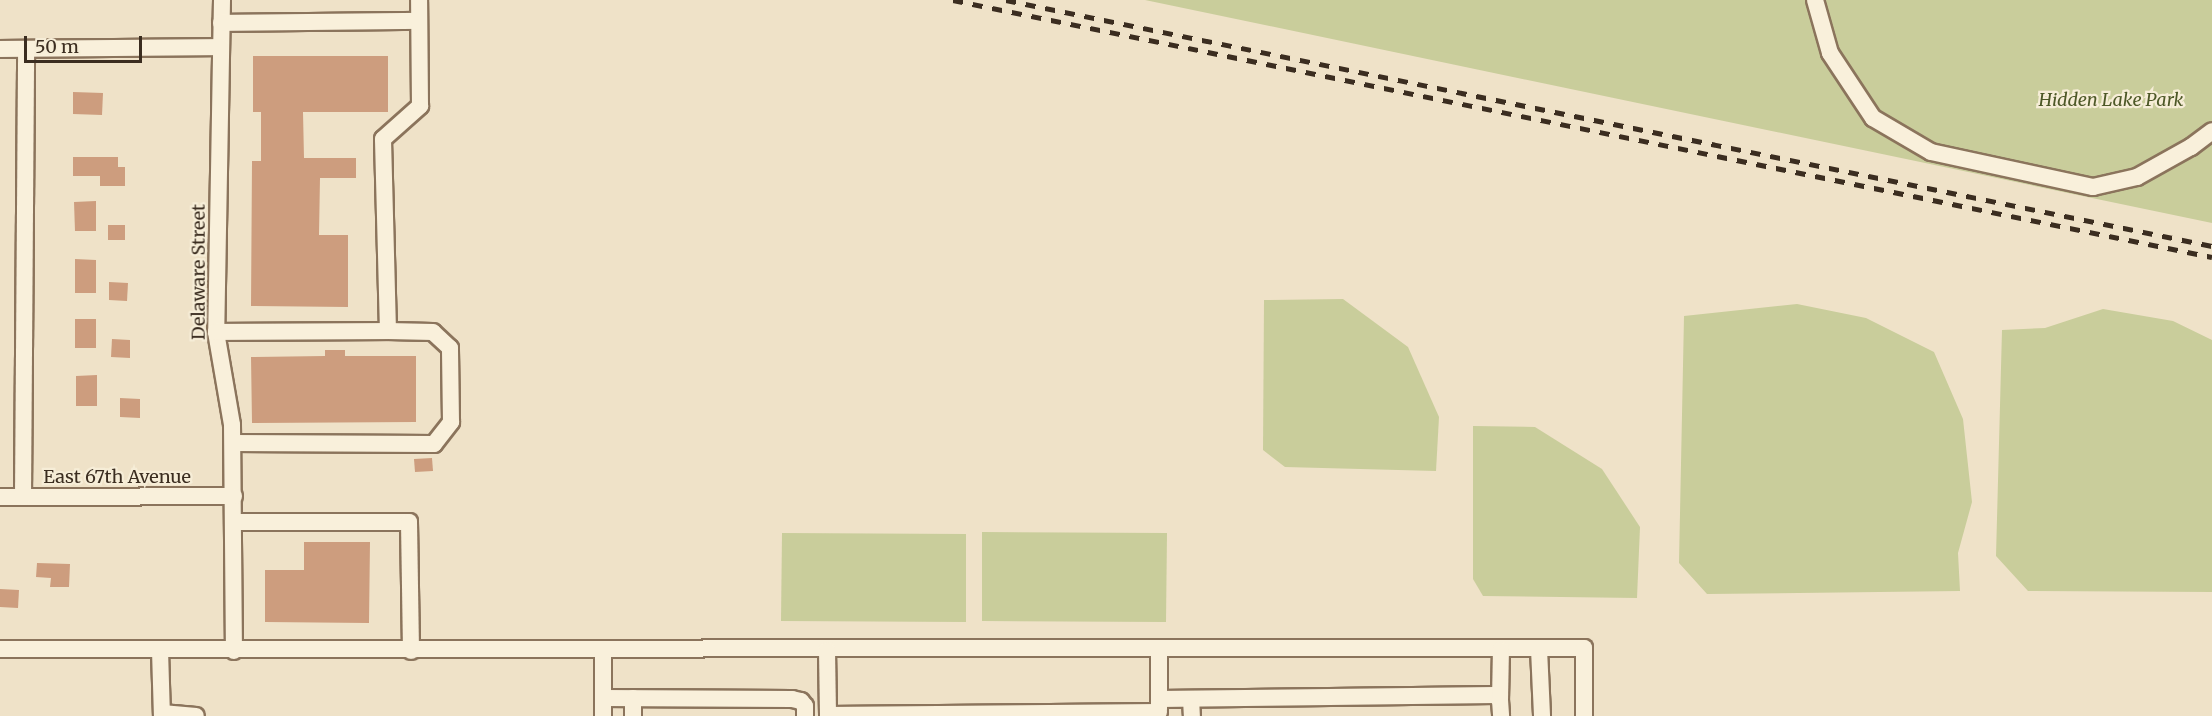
<!DOCTYPE html>
<html>
<head>
<meta charset="utf-8">
<style>
  body { margin:0 }
  #map { position:relative; width:2212px; height:716px; overflow:hidden; background:#efe2c8; font-family:Merriweather,serif }
  div>[style] { position:absolute }
  [style*='--x'] { left:calc(var(--x)*1px); top:calc(var(--y)*1px); width:calc(var(--w)*1px); rotate:calc(var(--a)*1deg) }
  .green>* { inset:0; background:#c9cd9b }
  .building>* { inset:0; background:#cd9d7e }
  .roads { filter:drop-shadow(2px 0 #8b745c) drop-shadow(-2px 0 #8b745c) drop-shadow(0 2px #8b745c) drop-shadow(0 -2px #8b745c) }
  .minor>* { height:16px; margin:-8px; padding:0 8px; transform-origin:8px; border-radius:8px; background:#f9f0db }
  .rail>* { height:4.5px; margin-top:-2.25px; transform-origin:0; background:repeating-linear-gradient(90deg,#3b2d20 0 10px,transparent 0 20px) }
  span { translate:-50% -50%; white-space:nowrap; text-align:center; line-height:1.15; -webkit-text-stroke:4.5px #f6edd7; paint-order:stroke }
  .park-label { font-size:18px; color:#4d5827; font-style:italic }
  .street-label { font-size:18px; color:#3b2d20 }
  .scale { position:absolute; left:24px; top:36px; width:118px; height:27px; box-sizing:border-box; border:3px solid #3b2d20; border-top:0; padding-left:8px; font-size:18px; line-height:21px; white-space:nowrap; color:#3b2d20; -webkit-text-stroke:4px #f6edd7; paint-order:stroke }
</style>
</head>
<body>
<div id="map">
  <div class="green">
    <i style="clip-path:polygon(1145px 0,2212px 0,2212px 223px)"></i>
    <i style="clip-path:polygon(1343px 299px,1408px 347px,1439px 417px,1436px 471px,1285px 467px,1263px 450px,1264px 300px)"></i>
    <i style="clip-path:polygon(1797px 304px,1866px 318px,1934px 352px,1963px 419px,1972px 502px,1958px 553px,1960px 591px,1707px 594px,1679px 563px,1684px 316px)"></i>
    <i style="clip-path:polygon(2103px 309px,2173px 321px,2212px 340px,2212px 592px,2028px 591px,1996px 556px,2002px 330px,2045px 328px)"></i>
    <i style="clip-path:polygon(1473px 426px,1535px 427px,1602px 469px,1640px 527px,1637px 598px,1483px 596px,1473px 579px)"></i>
    <i style="clip-path:polygon(982px 532px,1167px 533px,1166px 622px,982px 621px)"></i>
    <i style="clip-path:polygon(782px 533px,966px 534px,966px 622px,781px 621px)"></i>
  </div>
  <div class="building">
    <i style="clip-path:polygon(253px 56px,388px 56px,388px 112px,303px 112px,304px 158px,356px 158px,356px 178px,320px 178px,319px 235px,348px 235px,348px 307px,251px 306px,252px 161px,261px 161px,261px 112px,253px 112px)"></i>
    <i style="clip-path:polygon(73px 92px,103px 93px,102px 115px,73px 114px)"></i>
    <i style="clip-path:polygon(73px 157px,118px 157px,118px 167px,125px 167px,125px 186px,100px 186px,100px 176px,73px 176px)"></i>
    <i style="clip-path:polygon(96px 201px,96px 231px,75px 231px,74px 202px)"></i>
    <i style="clip-path:polygon(108px 225px,125px 225px,125px 240px,108px 240px)"></i>
    <i style="clip-path:polygon(75px 259px,96px 260px,96px 293px,75px 293px)"></i>
    <i style="clip-path:polygon(109px 282px,128px 283px,127px 301px,109px 300px)"></i>
    <i style="clip-path:polygon(75px 319px,96px 319px,96px 348px,75px 348px)"></i>
    <i style="clip-path:polygon(112px 339px,130px 340px,130px 358px,111px 357px)"></i>
    <i style="clip-path:polygon(325px 350px,345px 350px,345px 356px,416px 356px,416px 422px,252px 423px,251px 357px,325px 356px)"></i>
    <i style="clip-path:polygon(97px 375px,97px 406px,76px 406px,76px 376px)"></i>
    <i style="clip-path:polygon(120px 398px,140px 399px,140px 418px,120px 417px)"></i>
    <i style="clip-path:polygon(432px 458px,433px 471px,415px 472px,414px 459px)"></i>
    <i style="clip-path:polygon(304px 542px,370px 542px,369px 623px,265px 622px,265px 570px,304px 570px)"></i>
    <i style="clip-path:polygon(37px 563px,70px 564px,69px 587px,50px 587px,51px 578px,36px 577px)"></i>
    <i style="clip-path:polygon(0 589px,19px 590px,18px 608px,0 607px)"></i>
  </div>
  <div class="roads">
    <div class="minor">
      <i style="--x:222;--y:0;--w:332;--a:91"></i>
      <i style="--x:216;--y:332;--w:94;--a:80.2"></i>
      <i style="--x:232;--y:425;--w:226;--a:89.5"></i>
      <i style="--x:1815;--y:0;--w:55;--a:74.2"></i>
      <i style="--x:1830;--y:53;--w:78;--a:56.5"></i>
      <i style="--x:1873;--y:118;--w:67;--a:30.4"></i>
      <i style="--x:1931;--y:152;--w:166;--a:12.2"></i>
      <i style="--x:2093;--y:187;--w:45;--a:-12.8"></i>
      <i style="--x:2137;--y:177;--w:62;--a:-29.1"></i>
      <i style="--x:2191;--y:147;--w:26;--a:-37"></i>
      <i style="--x:221;--y:23;--w:198;--a:-0.6"></i>
      <i style="--x:0;--y:49;--w:221;--a:-0.5"></i>
      <i style="--x:216;--y:332;--w:172;--a:-0.3"></i>
      <i style="--x:388;--y:331;--w:192;--a:-91.5"></i>
      <i style="--x:383;--y:139;--w:50;--a:-41.7"></i>
      <i style="--x:420;--y:106;--w:106;--a:-90.5"></i>
      <i style="--x:233;--y:443;--w:201;--a:0.3"></i>
      <i style="--x:434;--y:444;--w:28;--a:-52"></i>
      <i style="--x:451;--y:422;--w:74;--a:-90.8"></i>
      <i style="--x:450;--y:348;--w:23;--a:-137"></i>
      <i style="--x:433;--y:332;--w:45;--a:-178.7"></i>
      <i style="--x:0;--y:497;--w:234;--a:-0.2"></i>
      <i style="--x:23;--y:497;--w:448;--a:-89.6"></i>
      <i style="--x:235;--y:522;--w:174;--a:0"></i>
      <i style="--x:409;--y:522;--w:129;--a:89.1"></i>
      <i style="--x:0;--y:649;--w:1584;--a:-0.04"></i>
      <i style="--x:1584;--y:648;--w:68;--a:90"></i>
      <i style="--x:1539;--y:649;--w:67;--a:87.4"></i>
      <i style="--x:160;--y:650;--w:66;--a:88.3"></i>
      <i style="--x:827;--y:650;--w:66;--a:89.1"></i>
      <i style="--x:1159;--y:650;--w:59;--a:90"></i>
      <i style="--x:603;--y:698;--w:189;--a:0.3"></i>
      <i style="--x:792;--y:699;--w:9;--a:13"></i>
      <i style="--x:801;--y:701;--w:6;--a:51"></i>
      <i style="--x:805;--y:706;--w:10;--a:90"></i>
      <i style="--x:633;--y:698;--w:18;--a:90"></i>
      <i style="--x:1159;--y:699;--w:336;--a:-0.7"></i>
      <i style="--x:1495;--y:695;--w:7;--a:45"></i>
      <i style="--x:1500;--y:700;--w:16;--a:86"></i>
      <i style="--x:1191;--y:699;--w:17;--a:87"></i>
      <i style="--x:1500;--y:700;--w:50;--a:-88.9"></i>
      <i style="--x:162;--y:713;--w:34;--a:5"></i>
      <i style="--x:828;--y:715;--w:331;--a:-0.5"></i>
      <i style="--x:603;--y:716;--w:66;--a:-90"></i>
    </div>
  </div>
  <div class="rail">
    <i style="--x:953;--y:0;--w:1285;--a:11.54"></i>
    <i style="--x:1006;--y:0;--w:1231;--a:11.53"></i>
  </div>
  <div class="park-label">
    <span style="left:2111px;top:100px">Hidden Lake Park</span>
  </div>
  <div class="street-label">
    <span style="left:199px;top:272px;rotate:-90deg">Delaware Street</span>
    <span style="left:117px;top:477px">East 67th Avenue</span>
  </div>
  <div class="scale">50 m</div>
</div>
</body>
</html>
